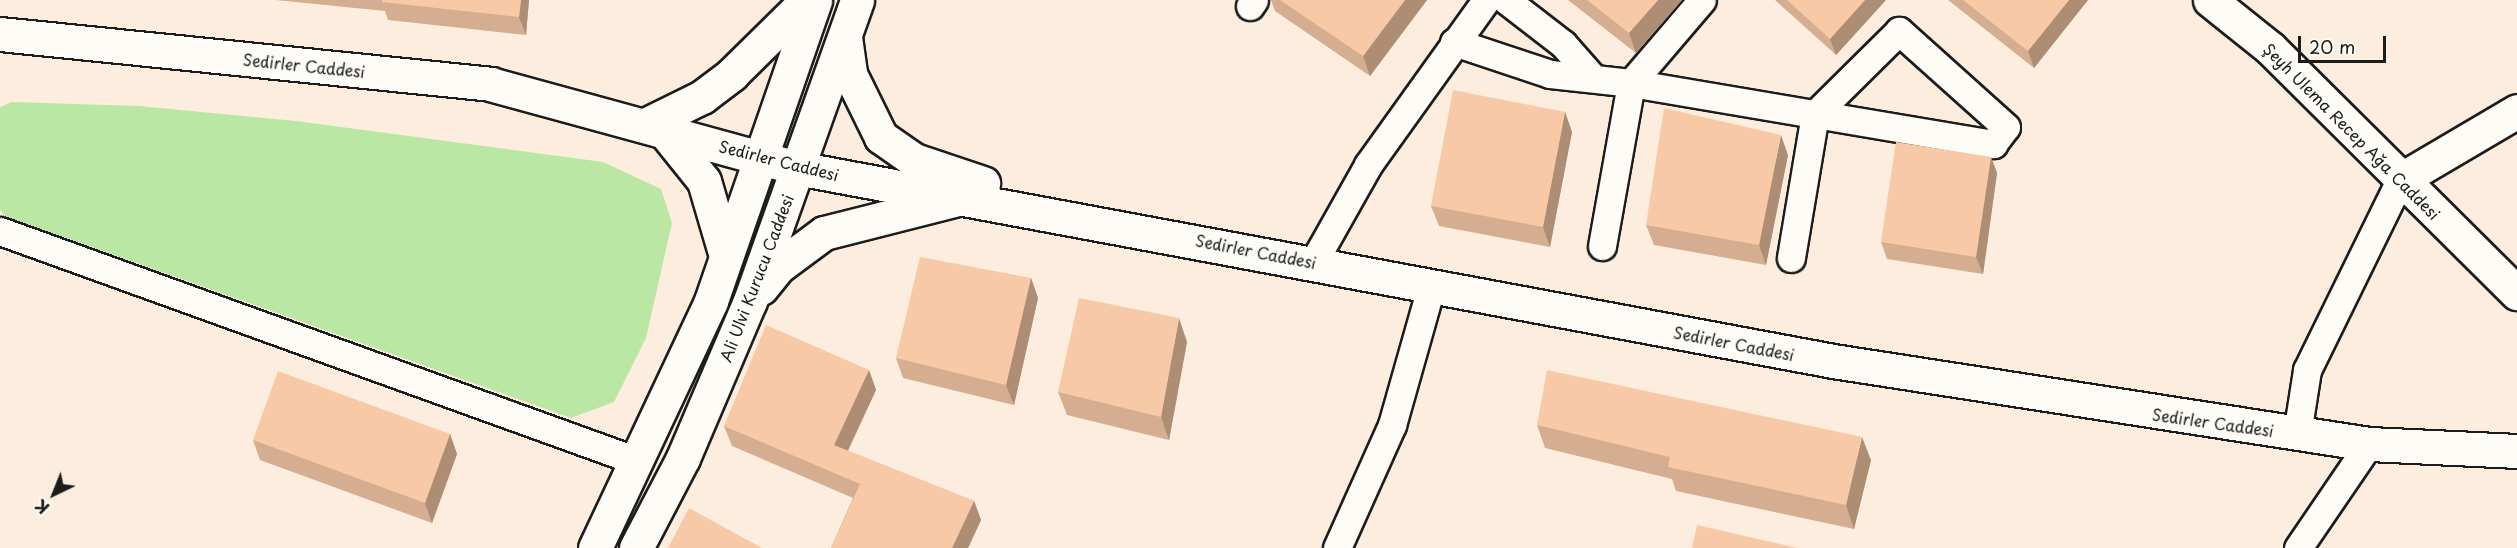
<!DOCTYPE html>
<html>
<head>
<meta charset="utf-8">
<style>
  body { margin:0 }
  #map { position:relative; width:2517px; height:548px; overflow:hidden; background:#fceddf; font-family:"Playpen Sans",sans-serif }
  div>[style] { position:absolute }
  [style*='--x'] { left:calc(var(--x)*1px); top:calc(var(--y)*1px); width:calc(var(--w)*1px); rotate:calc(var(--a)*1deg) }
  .green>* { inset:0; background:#bbe7a5 }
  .roads { filter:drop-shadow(2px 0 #1c1c1c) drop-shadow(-2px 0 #1c1c1c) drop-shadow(0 2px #1c1c1c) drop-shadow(0 -2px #1c1c1c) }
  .street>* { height:27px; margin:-13.5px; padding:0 13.5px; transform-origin:13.5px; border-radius:13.5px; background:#fdfcf7 }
  .secondary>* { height:33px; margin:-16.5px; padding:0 16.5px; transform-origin:16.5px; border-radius:16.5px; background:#fdfcf7 }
  .wall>* { inset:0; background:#d5ad90 }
  .shaded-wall>* { inset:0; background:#ae8d75 }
  .building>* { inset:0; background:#f8c9a7 }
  span { translate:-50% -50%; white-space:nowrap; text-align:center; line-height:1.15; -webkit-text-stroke:4.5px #fdfcf7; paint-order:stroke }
  .street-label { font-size:16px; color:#1c1c1c }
  .north { position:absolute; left:24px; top:464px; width:60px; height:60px; -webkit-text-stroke:4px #fdfcf7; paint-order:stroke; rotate:223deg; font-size:16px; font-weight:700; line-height:24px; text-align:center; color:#1c1c1c }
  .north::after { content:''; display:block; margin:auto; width:21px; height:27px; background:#1c1c1c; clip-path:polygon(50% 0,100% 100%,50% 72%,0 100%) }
  .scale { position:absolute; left:2298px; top:36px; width:88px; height:27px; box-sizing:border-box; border:3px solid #1c1c1c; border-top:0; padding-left:8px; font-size:18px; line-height:21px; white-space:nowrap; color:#1c1c1c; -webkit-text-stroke:4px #fdfcf7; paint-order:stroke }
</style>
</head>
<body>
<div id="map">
  <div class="green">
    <i style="clip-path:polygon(12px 102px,139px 106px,296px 121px,603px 162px,661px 189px,672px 223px,646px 338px,614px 402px,571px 418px,5px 216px,0 210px,0 107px)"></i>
  </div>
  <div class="roads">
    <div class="street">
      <i style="--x:1506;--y:0;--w:72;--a:37.7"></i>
      <i style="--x:1563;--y:44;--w:45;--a:48.6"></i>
      <i style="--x:1250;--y:6;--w:7;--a:-56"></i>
      <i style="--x:1454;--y:42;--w:101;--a:18.4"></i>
      <i style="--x:1550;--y:74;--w:81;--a:6.3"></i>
      <i style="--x:1631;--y:83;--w:187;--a:9.6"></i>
      <i style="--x:1815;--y:114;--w:181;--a:9.6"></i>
      <i style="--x:1993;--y:144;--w:21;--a:-53"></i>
      <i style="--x:2006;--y:127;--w:144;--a:-138.1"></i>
      <i style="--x:1899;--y:31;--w:118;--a:135.3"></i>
      <i style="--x:1815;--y:114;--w:146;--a:99.5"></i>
      <i style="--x:0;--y:231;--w:677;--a:19.85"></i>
      <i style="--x:1602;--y:246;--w:166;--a:-79.9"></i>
      <i style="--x:1631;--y:83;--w:109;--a:-49.5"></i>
      <i style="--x:1314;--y:261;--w:110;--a:-60.6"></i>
      <i style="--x:1368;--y:165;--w:203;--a:-54.4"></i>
      <i style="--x:2297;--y:434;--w:65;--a:-81.1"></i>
      <i style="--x:2307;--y:370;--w:212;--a:-63.9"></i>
      <i style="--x:1337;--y:548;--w:135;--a:-65.9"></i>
      <i style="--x:1392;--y:425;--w:143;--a:-74.2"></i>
      <i style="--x:2298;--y:548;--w:126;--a:-55.7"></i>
    </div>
    <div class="secondary">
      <i style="--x:2210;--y:0;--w:77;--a:38.7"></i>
      <i style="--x:2270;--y:48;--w:348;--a:44.8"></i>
      <i style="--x:0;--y:34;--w:493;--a:5.8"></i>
      <i style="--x:490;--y:84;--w:318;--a:15.3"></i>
      <i style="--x:797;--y:168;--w:1054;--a:10.55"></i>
      <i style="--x:1833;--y:361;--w:542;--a:8.8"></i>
      <i style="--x:2369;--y:444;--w:148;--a:2.7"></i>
      <i style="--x:845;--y:37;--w:37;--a:82"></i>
      <i style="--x:850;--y:74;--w:70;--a:63.8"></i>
      <i style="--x:881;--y:137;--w:40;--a:34.9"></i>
      <i style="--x:914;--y:160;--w:73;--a:18.4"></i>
      <i style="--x:645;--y:125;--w:64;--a:-26.2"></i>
      <i style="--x:702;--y:97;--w:38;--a:-37"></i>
      <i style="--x:732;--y:74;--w:105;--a:-44.6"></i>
      <i style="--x:663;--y:130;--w:65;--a:51.2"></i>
      <i style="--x:704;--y:181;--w:78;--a:73.7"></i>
      <i style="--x:2400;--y:180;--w:136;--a:-30.5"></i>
      <i style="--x:761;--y:288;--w:27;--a:-51"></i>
      <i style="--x:778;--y:267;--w:57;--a:-36.5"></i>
      <i style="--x:824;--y:233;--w:134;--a:-14.2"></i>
      <i style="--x:595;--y:548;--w:273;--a:-64.8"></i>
      <i style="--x:711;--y:301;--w:318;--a:-70.9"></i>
      <i style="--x:636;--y:548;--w:102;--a:-62.4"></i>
      <i style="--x:683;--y:458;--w:171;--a:-66.9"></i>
      <i style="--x:750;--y:301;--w:319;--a:-70.4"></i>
    </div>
  </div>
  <div class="wall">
    <i style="clip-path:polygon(276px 0,529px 0,526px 35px,388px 20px,385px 11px)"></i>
    <i style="clip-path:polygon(1271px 0,1427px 0,1370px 76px,1275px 11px)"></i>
    <i style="clip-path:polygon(1568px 0,1682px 0,1636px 53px)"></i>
    <i style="clip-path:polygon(1775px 0,1886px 0,1836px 55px)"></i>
    <i style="clip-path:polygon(1948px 0,2088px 0,2034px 68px)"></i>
    <i style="clip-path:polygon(1565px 112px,1572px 132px,1550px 247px,1439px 226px,1431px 206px)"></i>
    <i style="clip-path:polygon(1788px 155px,1766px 265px,1654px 245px,1646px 225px)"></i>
    <i style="clip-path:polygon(1991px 157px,1997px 173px,1983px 274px,1887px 259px,1881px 242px)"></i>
    <i style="clip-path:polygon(1031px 278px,1038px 298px,1014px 405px,903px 378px,896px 358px)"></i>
    <i style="clip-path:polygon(1187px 342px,1169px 440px,1067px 415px,1058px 392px)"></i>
    <i style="clip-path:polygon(869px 370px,876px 390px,848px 451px,974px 501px,981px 520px,968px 548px,831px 548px,853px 498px,732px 446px,724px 426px)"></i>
    <i style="clip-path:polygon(1537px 425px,1871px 460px,1854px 529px,1676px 491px,1672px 479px,1545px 448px)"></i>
    <i style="clip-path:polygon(450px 434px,457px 454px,432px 523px,260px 460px,253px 440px)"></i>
  </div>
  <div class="shaded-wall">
    <i style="clip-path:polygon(521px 0,529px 0,526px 35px,519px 17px)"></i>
    <i style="clip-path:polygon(1405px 0,1427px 0,1370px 76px,1363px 56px)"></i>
    <i style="clip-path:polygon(1658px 0,1682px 0,1636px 53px,1629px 33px)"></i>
    <i style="clip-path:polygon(1865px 0,1886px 0,1836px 55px,1830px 39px)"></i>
    <i style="clip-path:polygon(2069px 0,2088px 0,2034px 68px,2028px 51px)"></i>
    <i style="clip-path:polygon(1565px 112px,1572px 132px,1550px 247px,1543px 227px)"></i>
    <i style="clip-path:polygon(1781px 135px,1788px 155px,1766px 265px,1759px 245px)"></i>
    <i style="clip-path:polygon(1991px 157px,1997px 173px,1983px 274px,1976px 257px)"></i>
    <i style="clip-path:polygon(1031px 278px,1038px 298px,1014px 405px,1006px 385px)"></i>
    <i style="clip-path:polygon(1179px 318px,1187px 342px,1169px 440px,1161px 417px)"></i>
    <i style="clip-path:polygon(869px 370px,876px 390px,841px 465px,834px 445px)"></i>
    <i style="clip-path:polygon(450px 434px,457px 454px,432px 523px,425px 503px)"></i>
    <i style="clip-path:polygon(1862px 437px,1871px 460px,1854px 529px,1846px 505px)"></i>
    <i style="clip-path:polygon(974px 501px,981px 520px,968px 548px,952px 548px)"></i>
  </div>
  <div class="building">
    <i style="clip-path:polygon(382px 0,521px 0,519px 17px,382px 2px)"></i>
    <i style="clip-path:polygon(1280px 0,1405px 0,1363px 56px)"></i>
    <i style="clip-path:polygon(1587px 0,1658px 0,1629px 33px)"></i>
    <i style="clip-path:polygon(1787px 0,1865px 0,1830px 39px)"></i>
    <i style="clip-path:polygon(1963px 0,2069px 0,2028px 51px)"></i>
    <i style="clip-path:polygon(1453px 90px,1565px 112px,1543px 227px,1431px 206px)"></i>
    <i style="clip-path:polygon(1664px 108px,1781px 135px,1759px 245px,1646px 225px)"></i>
    <i style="clip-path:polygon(1896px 142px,1991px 157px,1976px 257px,1881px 242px)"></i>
    <i style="clip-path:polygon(920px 257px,1031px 278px,1006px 385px,896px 358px)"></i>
    <i style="clip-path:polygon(1079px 298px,1179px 318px,1161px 417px,1058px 392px)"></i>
    <i style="clip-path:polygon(766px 325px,869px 370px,834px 445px,974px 501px,952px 548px,831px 548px,860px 484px,724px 426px)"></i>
    <i style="clip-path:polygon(1547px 370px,1862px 437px,1846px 505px,1668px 467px,1670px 457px,1537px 425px)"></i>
    <i style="clip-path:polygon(278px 371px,450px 434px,425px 503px,253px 440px)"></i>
    <i style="clip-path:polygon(689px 508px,762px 548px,668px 548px)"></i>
    <i style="clip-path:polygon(1697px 525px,1797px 548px,1692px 548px)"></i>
  </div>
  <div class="street-label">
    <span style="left:304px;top:65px;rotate:6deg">Sedirler Caddesi</span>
    <span style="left:2352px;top:131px;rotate:45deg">Şeyh Ulema Recep Ağa Caddesi</span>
    <span style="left:779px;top:160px;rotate:14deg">Sedirler Caddesi</span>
    <span style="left:1256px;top:251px;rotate:11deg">Sedirler Caddesi</span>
    <span style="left:756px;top:278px;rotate:-69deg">Ali Ulvi Kurucu Caddesi</span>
    <span style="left:1734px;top:343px;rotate:11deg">Sedirler Caddesi</span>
    <span style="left:2213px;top:422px;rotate:8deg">Sedirler Caddesi</span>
  </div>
  <div class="north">K</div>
  <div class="scale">20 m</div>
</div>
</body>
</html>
